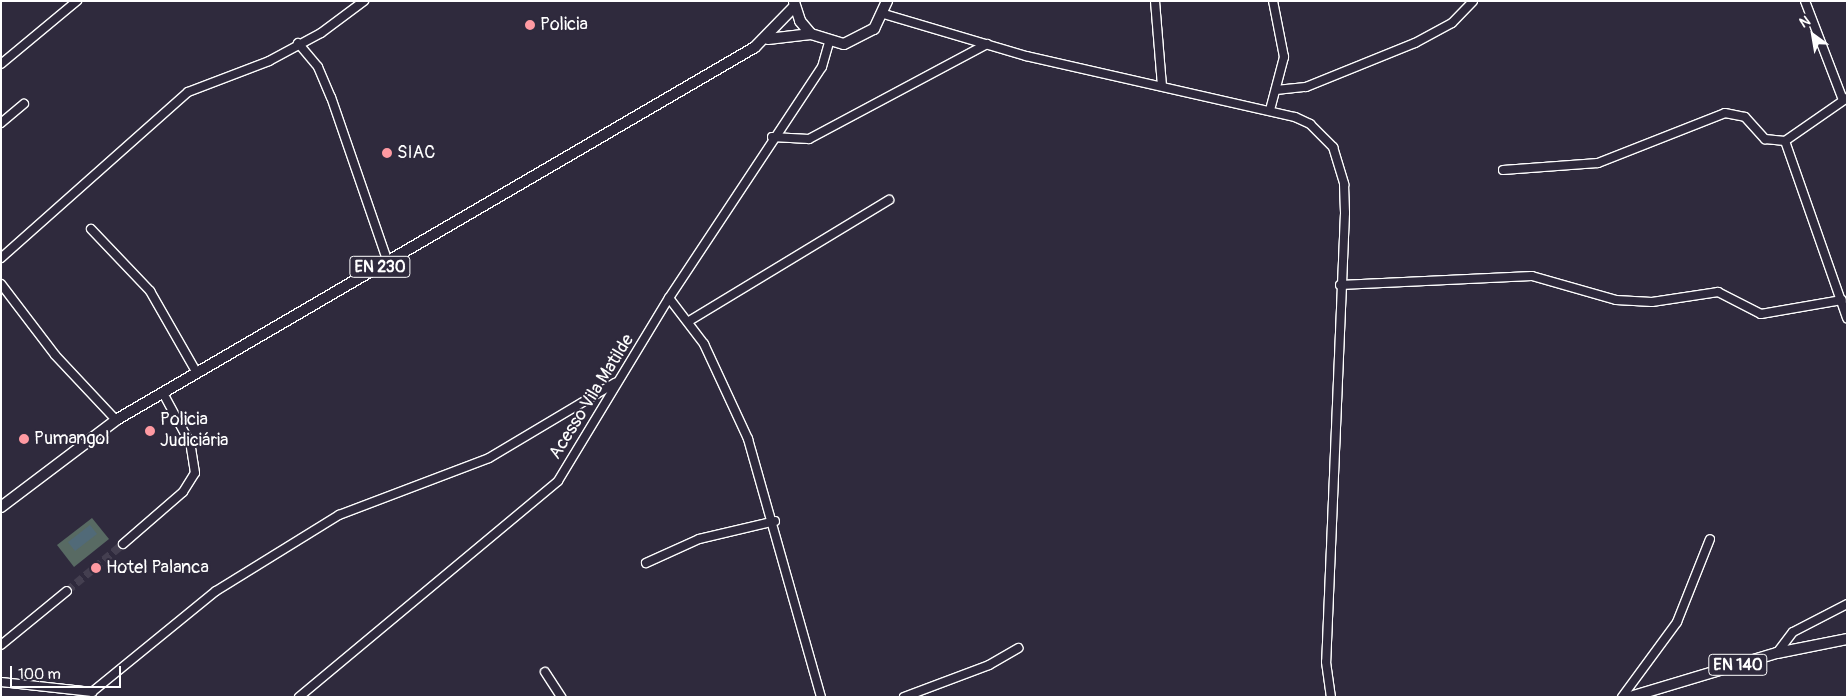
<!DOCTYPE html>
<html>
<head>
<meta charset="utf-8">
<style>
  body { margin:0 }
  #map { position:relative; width:1848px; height:698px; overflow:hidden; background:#2f2a3d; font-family:Pangolin,sans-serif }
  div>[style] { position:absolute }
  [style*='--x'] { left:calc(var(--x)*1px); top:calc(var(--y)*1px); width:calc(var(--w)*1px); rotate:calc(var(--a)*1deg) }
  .green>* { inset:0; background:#586a63 }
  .water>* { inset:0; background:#516a78 }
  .minor-tunnel>* { height:8px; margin-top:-4px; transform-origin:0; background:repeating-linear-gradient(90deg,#443f50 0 8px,transparent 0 12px) }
  .roads { filter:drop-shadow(1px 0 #fff) drop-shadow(-1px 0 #fff) drop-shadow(0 1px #fff) drop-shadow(0 -1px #fff) }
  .minor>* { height:8px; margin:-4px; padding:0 4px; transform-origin:4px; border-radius:4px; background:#2f2a3d }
  .major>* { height:10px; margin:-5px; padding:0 5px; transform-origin:5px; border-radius:5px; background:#2f2a3d }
  .dots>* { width:14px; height:14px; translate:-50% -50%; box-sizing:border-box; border:2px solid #2f2a3d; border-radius:50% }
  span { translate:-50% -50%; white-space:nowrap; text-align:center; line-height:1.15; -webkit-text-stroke:4px #2f2a3d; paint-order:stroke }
  .shield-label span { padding:1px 4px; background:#2f2a3d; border:1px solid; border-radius:4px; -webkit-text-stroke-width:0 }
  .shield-label { font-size:16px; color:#fff; font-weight:700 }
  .poi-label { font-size:18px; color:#fff }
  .left { translate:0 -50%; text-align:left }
  .street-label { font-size:18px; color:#fff }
  .frame { position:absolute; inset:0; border:2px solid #fff; pointer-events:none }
  .north { position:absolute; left:1788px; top:10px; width:50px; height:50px; -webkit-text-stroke:4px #2f2a3d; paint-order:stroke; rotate:328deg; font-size:14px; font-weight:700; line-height:20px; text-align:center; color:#fff }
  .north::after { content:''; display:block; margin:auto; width:18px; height:22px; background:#fff; clip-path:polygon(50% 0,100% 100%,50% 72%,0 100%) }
  .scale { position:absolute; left:10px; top:666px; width:111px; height:22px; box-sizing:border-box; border:2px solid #fff; border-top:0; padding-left:6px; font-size:15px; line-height:18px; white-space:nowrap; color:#fff; -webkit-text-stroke:4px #2f2a3d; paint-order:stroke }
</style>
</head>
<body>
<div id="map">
  <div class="green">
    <i style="clip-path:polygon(92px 518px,109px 539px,74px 567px,57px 545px)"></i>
  </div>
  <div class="water">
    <i style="clip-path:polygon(90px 525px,97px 534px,75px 551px,68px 542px)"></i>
  </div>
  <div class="minor-tunnel">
    <i style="--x:67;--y:591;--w:73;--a:-40"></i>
  </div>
  <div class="roads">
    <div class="minor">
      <i style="--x:1155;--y:1;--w:85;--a:85.3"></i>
      <i style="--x:1805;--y:1;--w:106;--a:69"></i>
      <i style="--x:884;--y:14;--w:148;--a:16.5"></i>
      <i style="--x:1026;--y:56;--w:276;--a:12.8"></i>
      <i style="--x:1295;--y:117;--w:17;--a:25"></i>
      <i style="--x:1310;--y:124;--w:33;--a:45"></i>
      <i style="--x:1333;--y:147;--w:39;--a:73"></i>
      <i style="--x:1344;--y:184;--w:29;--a:88"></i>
      <i style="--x:1345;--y:213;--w:449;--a:92.4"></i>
      <i style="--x:1326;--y:662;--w:35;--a:82"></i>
      <i style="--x:298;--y:43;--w:31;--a:50"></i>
      <i style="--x:318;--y:67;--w:33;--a:67"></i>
      <i style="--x:331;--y:97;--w:176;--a:71"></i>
      <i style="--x:1;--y:64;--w:99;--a:-39.7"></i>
      <i style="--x:1276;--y:90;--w:30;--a:-6"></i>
      <i style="--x:1306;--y:87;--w:118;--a:-22"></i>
      <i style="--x:1415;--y:43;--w:42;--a:-28.4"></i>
      <i style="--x:1452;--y:23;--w:30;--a:-46"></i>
      <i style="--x:1847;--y:98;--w:75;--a:145.3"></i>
      <i style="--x:1785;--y:141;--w:188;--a:70.7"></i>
      <i style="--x:1270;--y:110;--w:55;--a:-75.2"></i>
      <i style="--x:1284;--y:57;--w:57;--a:-101.1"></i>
      <i style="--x:1;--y:123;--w:30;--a:-40"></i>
      <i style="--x:772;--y:137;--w:37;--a:3"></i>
      <i style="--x:809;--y:139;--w:202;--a:-28.1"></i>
      <i style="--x:1503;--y:170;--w:95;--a:-4.2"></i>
      <i style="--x:1598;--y:163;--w:136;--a:-21.5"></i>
      <i style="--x:1725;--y:113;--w:20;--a:11"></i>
      <i style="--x:1745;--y:117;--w:30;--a:48"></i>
      <i style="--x:1765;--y:139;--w:20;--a:6"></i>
      <i style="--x:91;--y:229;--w:86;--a:46.4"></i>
      <i style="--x:150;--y:291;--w:95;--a:60.2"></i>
      <i style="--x:1;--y:258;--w:250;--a:-41.6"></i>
      <i style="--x:188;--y:92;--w:87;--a:-20.9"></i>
      <i style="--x:269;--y:61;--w:59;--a:-28.3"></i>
      <i style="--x:321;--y:33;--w:54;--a:-36.7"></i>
      <i style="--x:1;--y:284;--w:89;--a:52.7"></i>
      <i style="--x:55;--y:355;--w:89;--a:46.8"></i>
      <i style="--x:1340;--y:285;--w:192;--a:-2.7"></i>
      <i style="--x:1532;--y:276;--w:87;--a:15.9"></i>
      <i style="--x:1616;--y:300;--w:36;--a:3"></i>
      <i style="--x:1652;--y:302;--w:67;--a:-8.6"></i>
      <i style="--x:1718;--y:292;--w:48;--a:27.1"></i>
      <i style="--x:1761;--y:314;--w:82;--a:-9.8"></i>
      <i style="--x:669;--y:298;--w:58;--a:52.7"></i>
      <i style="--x:704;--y:344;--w:105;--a:65.1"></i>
      <i style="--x:748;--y:439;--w:268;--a:74.2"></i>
      <i style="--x:689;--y:321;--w:234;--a:-31.2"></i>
      <i style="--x:123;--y:544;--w:79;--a:-40.9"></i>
      <i style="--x:183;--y:492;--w:22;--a:-58"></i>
      <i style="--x:195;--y:473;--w:30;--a:-99"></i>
      <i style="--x:190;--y:443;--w:57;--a:-118.4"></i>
      <i style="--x:646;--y:563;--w:58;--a:-24.4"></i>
      <i style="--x:699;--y:539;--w:78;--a:-13.3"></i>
      <i style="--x:1;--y:645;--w:85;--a:-39.3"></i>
      <i style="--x:1777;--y:653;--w:26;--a:-53"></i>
      <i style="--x:1793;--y:632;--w:61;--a:-27.4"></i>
      <i style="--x:545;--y:672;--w:30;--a:57"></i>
      <i style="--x:1;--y:682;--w:92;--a:6.3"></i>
      <i style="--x:92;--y:692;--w:160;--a:-39.2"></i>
      <i style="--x:216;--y:591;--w:145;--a:-31.7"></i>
      <i style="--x:339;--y:515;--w:160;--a:-20.8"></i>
      <i style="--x:489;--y:458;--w:147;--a:-30.8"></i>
      <i style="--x:299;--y:697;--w:337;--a:-39.8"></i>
      <i style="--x:558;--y:481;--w:214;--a:-58.8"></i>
      <i style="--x:669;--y:298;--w:277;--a:-56.5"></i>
      <i style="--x:822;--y:67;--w:25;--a:-74"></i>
      <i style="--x:904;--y:697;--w:91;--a:-20.6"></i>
      <i style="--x:989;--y:665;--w:34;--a:-30"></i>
      <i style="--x:1622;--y:697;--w:93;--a:-53.7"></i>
      <i style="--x:1677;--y:622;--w:89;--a:-68.3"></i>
    </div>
    <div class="major">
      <i style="--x:794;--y:2;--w:20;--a:72"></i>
      <i style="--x:800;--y:21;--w:17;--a:50"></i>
      <i style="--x:811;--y:34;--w:34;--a:17"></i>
      <i style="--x:844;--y:44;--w:34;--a:-27"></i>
      <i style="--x:874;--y:29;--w:31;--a:-65"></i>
      <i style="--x:768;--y:39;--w:43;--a:-6.6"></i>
      <i style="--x:1;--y:507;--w:144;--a:-37.1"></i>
      <i style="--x:116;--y:420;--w:740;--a:-30.27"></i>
      <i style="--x:755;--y:47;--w:56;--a:-45.7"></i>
      <i style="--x:1630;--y:697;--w:153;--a:-16.7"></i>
      <i style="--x:1777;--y:653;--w:71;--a:-11.3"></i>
    </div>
  </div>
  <div class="dots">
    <i style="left:530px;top:25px;background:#ff9aa2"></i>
    <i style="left:387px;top:153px;background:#ff9aa2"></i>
    <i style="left:150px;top:431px;background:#ff9aa2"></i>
    <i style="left:24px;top:439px;background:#ff9aa2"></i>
    <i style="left:96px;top:568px;background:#ff9aa2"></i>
  </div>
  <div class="shield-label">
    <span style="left:380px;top:267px">EN 230</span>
    <span style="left:1738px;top:665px">EN 140</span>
  </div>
  <div class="poi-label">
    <span class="left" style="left:540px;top:25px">Policia</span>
    <span class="left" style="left:397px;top:153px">SIAC</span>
    <span class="left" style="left:160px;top:431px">Policia<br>Judiciária</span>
    <span class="left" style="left:34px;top:439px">Pumangol</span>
    <span class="left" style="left:106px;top:568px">Hotel Palanca</span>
  </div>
  <div class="street-label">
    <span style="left:592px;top:397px;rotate:-58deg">Acesso Vila Matilde</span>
  </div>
  <div class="frame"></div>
  <div class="north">N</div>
  <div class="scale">100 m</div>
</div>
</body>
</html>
